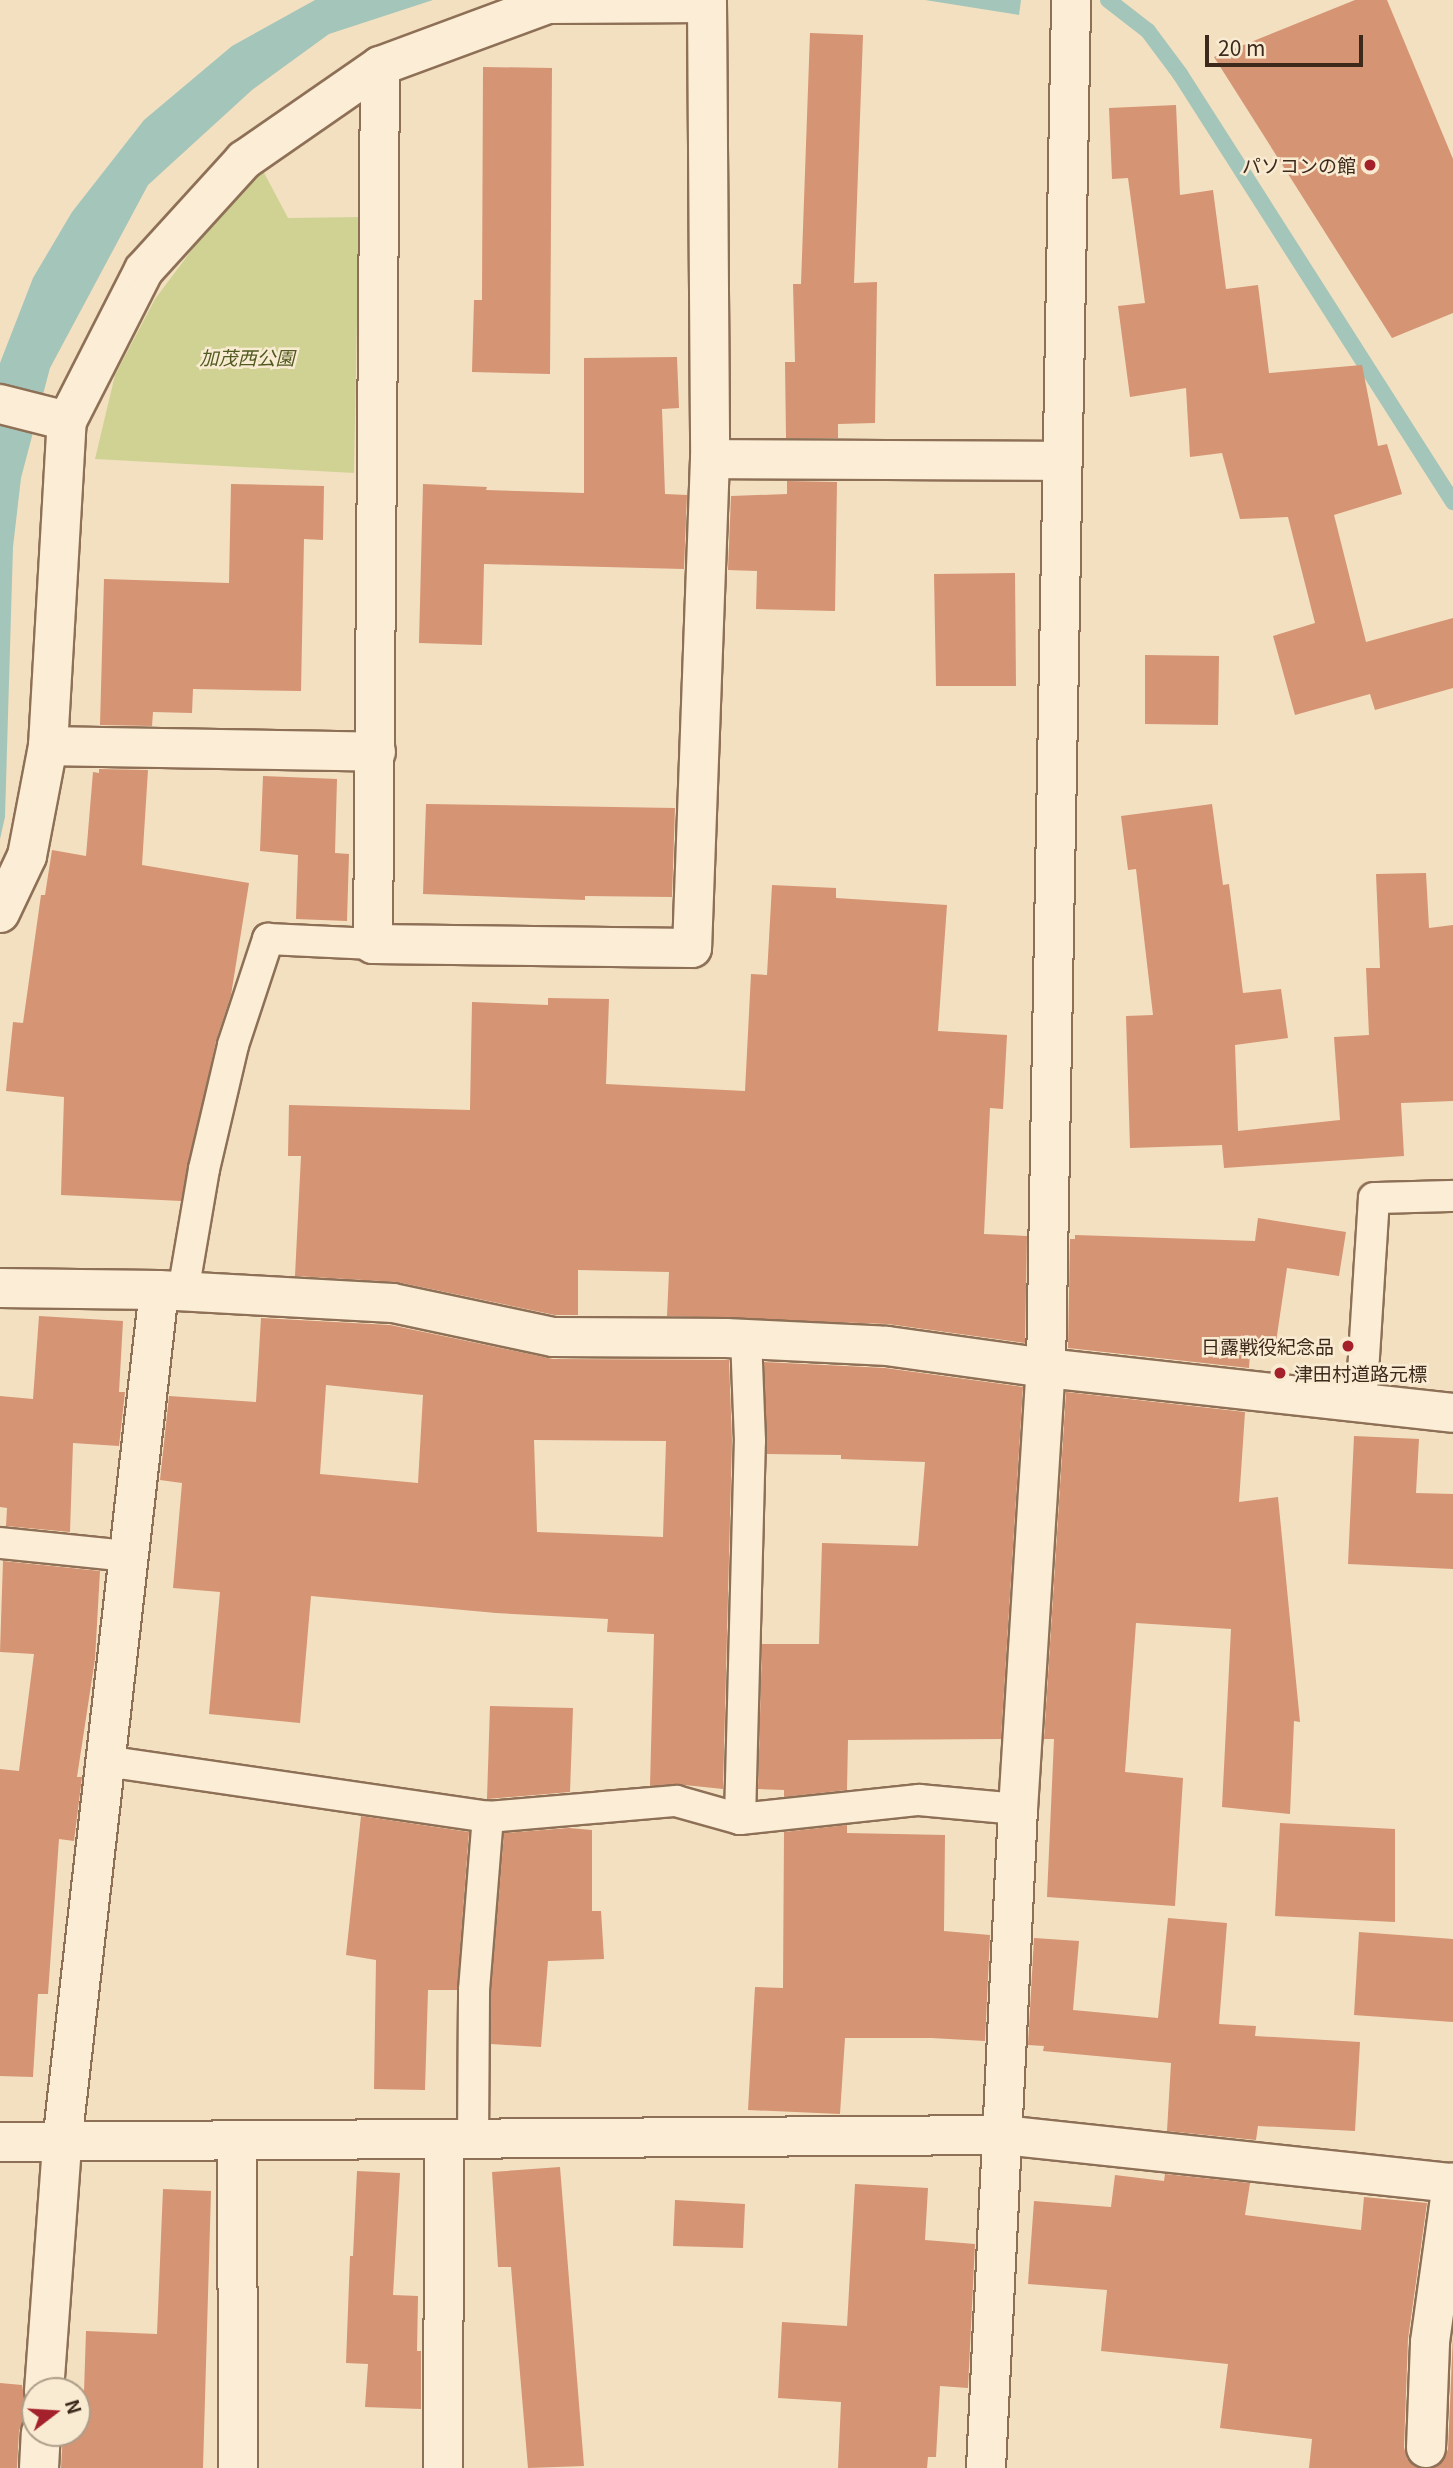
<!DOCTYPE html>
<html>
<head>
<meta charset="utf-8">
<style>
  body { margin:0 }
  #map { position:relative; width:1453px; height:2468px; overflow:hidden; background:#f2e0c1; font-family:Georgia,"Noto Sans JP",serif }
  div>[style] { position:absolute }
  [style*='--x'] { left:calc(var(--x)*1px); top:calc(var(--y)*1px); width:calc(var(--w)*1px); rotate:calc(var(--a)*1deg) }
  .green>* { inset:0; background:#d0d294 }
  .water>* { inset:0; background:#a4c5b9 }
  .stream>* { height:16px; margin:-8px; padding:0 8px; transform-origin:8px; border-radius:8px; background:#a4c5b9 }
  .building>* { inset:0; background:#d59473 }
  .roads { filter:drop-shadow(2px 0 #8e7057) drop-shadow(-2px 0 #8e7057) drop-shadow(0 2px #8e7057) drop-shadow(0 -2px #8e7057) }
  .service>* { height:30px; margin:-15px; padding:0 15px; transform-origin:15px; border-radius:15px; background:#fceed6 }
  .minor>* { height:38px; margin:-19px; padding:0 19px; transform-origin:19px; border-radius:19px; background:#fceed6 }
  .dots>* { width:19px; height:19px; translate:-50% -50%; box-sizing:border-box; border:4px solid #f9ebd2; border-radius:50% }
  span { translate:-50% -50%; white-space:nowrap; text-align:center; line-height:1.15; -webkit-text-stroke:5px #f9ebd2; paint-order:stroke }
  .poi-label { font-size:19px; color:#3d291c }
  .right { translate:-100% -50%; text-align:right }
  .left { translate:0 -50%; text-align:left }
  .park-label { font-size:19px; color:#515b21; font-style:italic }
  .north { position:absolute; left:21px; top:2377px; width:70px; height:70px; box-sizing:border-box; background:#f9ebd2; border:2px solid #ae9d89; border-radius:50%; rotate:73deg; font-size:19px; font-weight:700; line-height:28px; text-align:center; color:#3d291c }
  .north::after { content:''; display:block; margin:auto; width:24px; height:32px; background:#a4202b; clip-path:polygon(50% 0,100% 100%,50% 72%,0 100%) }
  .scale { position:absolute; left:1205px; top:35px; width:158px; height:32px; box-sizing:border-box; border:4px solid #3d291c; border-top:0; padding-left:9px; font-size:21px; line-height:24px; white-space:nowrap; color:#3d291c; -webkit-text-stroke:5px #f9ebd2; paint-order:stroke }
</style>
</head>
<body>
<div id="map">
  <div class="green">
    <i style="clip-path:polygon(261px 167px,288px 218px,359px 217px,354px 473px,95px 459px,115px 375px,155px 299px,206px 231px)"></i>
  </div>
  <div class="water">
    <i style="clip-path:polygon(315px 0,433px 0,329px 34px,252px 90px,148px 185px,50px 368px,21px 478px,13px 547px,5px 817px,0 839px,0 363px,33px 278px,72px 212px,144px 120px,232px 46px)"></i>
    <i style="clip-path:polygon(925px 0,1021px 0,1019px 15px)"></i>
  </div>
  <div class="stream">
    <i style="--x:1108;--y:0;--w:51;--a:37.8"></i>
    <i style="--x:1148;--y:31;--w:54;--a:53.3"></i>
    <i style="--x:1180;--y:74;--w:508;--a:57.47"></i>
  </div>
  <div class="building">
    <i style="clip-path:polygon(1355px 0,1387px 0,1453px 159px,1453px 313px,1392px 338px,1214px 57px)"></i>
    <i style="clip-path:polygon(810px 33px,863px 35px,854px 283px,877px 282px,875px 423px,838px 424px,838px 438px,786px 438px,785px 362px,795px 362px,793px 284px,801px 284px)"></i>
    <i style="clip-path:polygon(483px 67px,552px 68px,550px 374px,472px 372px,474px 300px,482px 300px)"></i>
    <i style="clip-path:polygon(1176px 105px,1180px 195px,1213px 190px,1226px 289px,1258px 285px,1269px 373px,1362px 365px,1378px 446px,1387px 444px,1402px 494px,1334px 515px,1366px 642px,1453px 618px,1453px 688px,1375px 710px,1370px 694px,1295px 715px,1273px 636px,1315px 623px,1288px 517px,1240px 519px,1222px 453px,1190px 457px,1186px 388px,1130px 397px,1118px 306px,1145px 303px,1128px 178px,1112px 179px,1109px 108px)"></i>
    <i style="clip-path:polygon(677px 357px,679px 408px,662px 409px,665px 494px,687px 495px,684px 569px,484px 564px,482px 645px,419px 643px,423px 484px,487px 487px,486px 490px,584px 493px,584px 358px)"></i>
    <i style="clip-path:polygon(787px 481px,837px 482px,835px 611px,756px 609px,757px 571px,728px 570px,731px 496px,787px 494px)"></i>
    <i style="clip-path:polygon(231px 484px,324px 486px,323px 540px,304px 539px,301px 691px,193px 689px,192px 713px,153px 712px,152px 726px,100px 725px,104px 579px,229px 583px)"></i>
    <i style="clip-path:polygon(1015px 573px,1016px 686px,936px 686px,934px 574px)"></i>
    <i style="clip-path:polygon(1145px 655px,1219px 656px,1218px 725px,1145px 724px)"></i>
    <i style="clip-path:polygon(99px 769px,148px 770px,142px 865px,249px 883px,231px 995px,216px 1041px,181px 1201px,61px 1195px,64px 1097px,6px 1091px,13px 1022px,23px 1023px,41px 895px,45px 895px,52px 850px,86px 856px,93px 772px,99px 773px)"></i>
    <i style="clip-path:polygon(263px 776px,337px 779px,335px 853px,349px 854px,347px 921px,296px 919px,298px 855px,260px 851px)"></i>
    <i style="clip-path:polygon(426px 804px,675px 808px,672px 897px,585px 896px,585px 900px,423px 894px)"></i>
    <i style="clip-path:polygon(1212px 804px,1223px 885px,1229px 884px,1243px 993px,1281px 989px,1288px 1038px,1235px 1045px,1238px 1131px,1340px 1120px,1334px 1037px,1369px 1035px,1366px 968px,1380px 968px,1376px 874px,1426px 873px,1429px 928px,1453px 925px,1453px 1101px,1401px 1103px,1404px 1156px,1224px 1168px,1222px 1145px,1130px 1148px,1126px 1016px,1153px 1015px,1136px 869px,1128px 870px,1121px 816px)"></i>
    <i style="clip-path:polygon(772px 885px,836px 888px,836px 898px,947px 905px,938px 1031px,1007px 1035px,1003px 1109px,990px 1108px,984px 1234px,1027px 1236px,1025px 1343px,888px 1324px,667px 1316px,669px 1272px,578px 1270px,578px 1315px,555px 1315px,397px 1282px,295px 1276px,301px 1156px,288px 1156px,289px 1105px,470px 1110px,472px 1002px,548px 1005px,548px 998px,609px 999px,606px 1084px,745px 1091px,751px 974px,767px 975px)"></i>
    <i style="clip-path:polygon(1258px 1218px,1346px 1232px,1339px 1276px,1287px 1268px,1276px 1342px,1251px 1338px,1249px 1368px,1068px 1348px,1070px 1239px,1075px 1239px,1075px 1235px,1255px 1241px)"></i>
    <i style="clip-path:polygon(39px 1316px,123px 1321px,119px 1392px,125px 1392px,119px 1446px,73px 1443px,70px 1532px,6px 1526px,7px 1508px,0 1507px,0 1396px,33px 1399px)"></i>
    <i style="clip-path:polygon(evenodd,261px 1318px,390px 1325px,553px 1359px,729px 1360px,732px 1441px,723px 1789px,675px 1784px,650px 1786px,654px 1634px,607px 1632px,608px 1619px,496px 1613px,311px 1596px,300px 1723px,209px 1714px,220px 1592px,173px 1588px,182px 1483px,160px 1480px,169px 1396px,256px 1402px,261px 1318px,326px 1385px,423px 1395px,418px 1483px,320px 1474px,326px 1385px,261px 1318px,534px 1440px,666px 1441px,663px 1537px,537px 1532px,534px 1440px)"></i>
    <i style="clip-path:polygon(764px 1362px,885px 1368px,1023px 1387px,1001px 1739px,848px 1740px,847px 1790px,784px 1797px,784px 1790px,758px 1789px,762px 1644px,819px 1644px,822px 1543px,918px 1546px,925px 1462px,841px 1459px,841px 1455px,767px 1454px)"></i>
    <i style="clip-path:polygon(1066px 1392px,1245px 1412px,1239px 1502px,1278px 1497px,1300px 1722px,1294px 1721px,1290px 1814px,1222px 1807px,1231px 1629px,1136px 1623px,1125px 1772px,1183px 1778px,1175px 1906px,1047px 1897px,1054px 1739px,1044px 1739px)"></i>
    <i style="clip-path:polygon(1354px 1436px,1419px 1439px,1416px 1493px,1453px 1494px,1453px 1569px,1348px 1564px)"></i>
    <i style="clip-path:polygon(3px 1561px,100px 1571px,95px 1659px,77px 1777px,82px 1777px,74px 1841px,59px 1839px,48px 1994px,38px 1994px,33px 2077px,0 2076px,0 1769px,19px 1771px,34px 1654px,0 1652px)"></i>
    <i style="clip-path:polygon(490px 1706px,573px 1708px,570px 1792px,487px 1799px)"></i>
    <i style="clip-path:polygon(361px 1816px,469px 1832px,457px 1990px,428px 1990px,425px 2090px,374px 2089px,376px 1960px,346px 1955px)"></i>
    <i style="clip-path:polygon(1280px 1823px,1395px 1829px,1395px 1922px,1275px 1916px)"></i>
    <i style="clip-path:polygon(847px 1825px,847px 1833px,945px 1835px,944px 1931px,990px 1935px,985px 2041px,931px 2038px,845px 2038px,840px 2114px,748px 2110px,755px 1987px,783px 1988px,784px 1832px)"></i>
    <i style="clip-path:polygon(569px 1828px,592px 1830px,592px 1911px,601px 1911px,604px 1959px,548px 1961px,541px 2047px,491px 2044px,491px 1991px,504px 1833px)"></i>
    <i style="clip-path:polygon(1168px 1918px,1227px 1923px,1219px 2024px,1256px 2026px,1255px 2036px,1360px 2042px,1355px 2131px,1258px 2126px,1256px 2140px,1167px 2131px,1171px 2063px,1043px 2051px,1044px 2046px,1028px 2045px,1034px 1938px,1079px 1941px,1073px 2010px,1158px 2018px)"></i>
    <i style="clip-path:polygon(1359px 1932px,1453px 1939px,1453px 2022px,1354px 2015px)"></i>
    <i style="clip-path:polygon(560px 2167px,584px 2466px,528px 2468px,511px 2267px,498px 2267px,492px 2172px)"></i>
    <i style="clip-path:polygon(357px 2171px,400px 2173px,393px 2295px,418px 2296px,417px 2351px,421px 2351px,421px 2409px,365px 2407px,368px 2364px,346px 2363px,350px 2256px,353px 2256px)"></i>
    <i style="clip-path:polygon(1165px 2174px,1250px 2183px,1245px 2215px,1361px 2230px,1364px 2197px,1427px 2203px,1408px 2339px,1404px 2447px,1407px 2459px,1419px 2468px,1309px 2468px,1312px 2439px,1220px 2428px,1228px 2364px,1101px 2351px,1107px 2290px,1028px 2284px,1034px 2201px,1111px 2207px,1115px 2175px,1164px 2181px)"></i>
    <i style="clip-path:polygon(855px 2184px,928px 2188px,925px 2240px,975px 2244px,968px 2388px,940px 2386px,936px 2457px,928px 2457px,927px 2468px,838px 2468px,841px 2402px,778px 2398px,782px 2322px,847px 2326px)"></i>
    <i style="clip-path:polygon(163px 2189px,211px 2191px,203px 2468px,61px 2468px,63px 2433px,77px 2433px,77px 2391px,66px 2390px,84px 2392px,86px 2331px,157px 2334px)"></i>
    <i style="clip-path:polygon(675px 2200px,745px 2204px,743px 2248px,673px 2246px)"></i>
    <i style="clip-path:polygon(1453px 2335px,1453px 2468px,1434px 2468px,1444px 2460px,1448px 2449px)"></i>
    <i style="clip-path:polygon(0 2383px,22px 2385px,25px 2401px,35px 2410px,23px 2420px,19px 2431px,17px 2468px,0 2468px)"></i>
  </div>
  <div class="roads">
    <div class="service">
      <i style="--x:183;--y:1292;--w:125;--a:-80.3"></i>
      <i style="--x:204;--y:1169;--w:127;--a:-76.8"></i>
      <i style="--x:233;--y:1045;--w:112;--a:-71.7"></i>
      <i style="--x:268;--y:939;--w:105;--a:2.7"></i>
      <i style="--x:1361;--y:1404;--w:206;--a:-86.4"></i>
      <i style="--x:1374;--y:1198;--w:79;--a:-1.5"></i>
      <i style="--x:0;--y:1543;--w:129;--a:5.8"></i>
      <i style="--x:105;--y:1761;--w:387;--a:8.3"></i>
      <i style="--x:488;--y:1817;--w:189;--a:-4.9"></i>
      <i style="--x:676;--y:1801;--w:66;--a:15.7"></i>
      <i style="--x:740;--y:1819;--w:180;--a:-6.1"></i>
      <i style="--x:919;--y:1800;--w:99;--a:5.2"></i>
      <i style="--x:740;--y:1819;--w:378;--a:-88.5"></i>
      <i style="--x:750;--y:1441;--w:102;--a:-92.2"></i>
      <i style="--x:473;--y:2140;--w:150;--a:-89.6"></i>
      <i style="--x:474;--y:1990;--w:174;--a:-85.4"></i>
    </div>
    <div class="minor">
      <i style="--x:0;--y:404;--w:69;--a:14.2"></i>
      <i style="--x:710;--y:459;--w:353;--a:0.3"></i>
      <i style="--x:48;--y:746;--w:328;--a:1"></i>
      <i style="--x:0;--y:913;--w:63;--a:-64.7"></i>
      <i style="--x:27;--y:856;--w:112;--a:-79.2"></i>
      <i style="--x:48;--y:746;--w:326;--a:-86.7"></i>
      <i style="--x:67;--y:421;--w:169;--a:-63"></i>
      <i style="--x:144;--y:270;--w:149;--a:-47.7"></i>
      <i style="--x:244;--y:160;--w:165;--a:-34.7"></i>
      <i style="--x:380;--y:66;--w:179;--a:-20.3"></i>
      <i style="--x:548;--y:4;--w:159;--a:-0.4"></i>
      <i style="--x:707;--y:3;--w:456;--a:89.6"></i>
      <i style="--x:710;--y:459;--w:489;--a:92.1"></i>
      <i style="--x:692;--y:948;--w:319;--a:-179.3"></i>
      <i style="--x:373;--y:944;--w:878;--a:-89.54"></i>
      <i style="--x:0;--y:1288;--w:159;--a:0.7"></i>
      <i style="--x:159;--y:1290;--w:234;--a:3.2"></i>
      <i style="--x:393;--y:1303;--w:164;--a:12"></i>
      <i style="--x:553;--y:1337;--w:173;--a:0.3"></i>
      <i style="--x:726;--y:1338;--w:161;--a:2.8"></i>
      <i style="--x:887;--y:1346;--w:161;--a:7.9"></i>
      <i style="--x:1046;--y:1368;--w:409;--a:6.3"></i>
      <i style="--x:237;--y:2141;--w:327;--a:89.8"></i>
      <i style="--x:0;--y:2142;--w:1002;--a:-0.4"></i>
      <i style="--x:1002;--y:2135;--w:454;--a:6.1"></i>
      <i style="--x:44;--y:2391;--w:249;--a:-85.8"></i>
      <i style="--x:62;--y:2143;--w:858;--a:-83.51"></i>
      <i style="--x:1426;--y:2448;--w:106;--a:-87.8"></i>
      <i style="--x:1430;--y:2342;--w:161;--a:-82.1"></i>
      <i style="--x:39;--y:2468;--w:35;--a:-87"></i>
      <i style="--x:443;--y:2468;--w:328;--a:-89.8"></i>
      <i style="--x:986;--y:2468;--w:660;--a:-87.22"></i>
      <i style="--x:1018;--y:1809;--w:442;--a:-86.4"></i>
      <i style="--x:1046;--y:1368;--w:1368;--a:-88.95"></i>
    </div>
  </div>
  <div class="dots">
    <i style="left:1370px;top:165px;background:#a4202b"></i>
    <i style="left:1348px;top:1346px;background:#a4202b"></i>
    <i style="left:1280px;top:1373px;background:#a4202b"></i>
  </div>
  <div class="poi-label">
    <span class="right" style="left:1356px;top:165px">パソコンの館</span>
    <span class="right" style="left:1334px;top:1346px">日露戦役紀念品</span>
    <span class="left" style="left:1294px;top:1373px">津田村道路元標</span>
  </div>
  <div class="park-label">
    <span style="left:247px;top:357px">加茂西公園</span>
  </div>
  <div class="north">N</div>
  <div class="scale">20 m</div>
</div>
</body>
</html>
